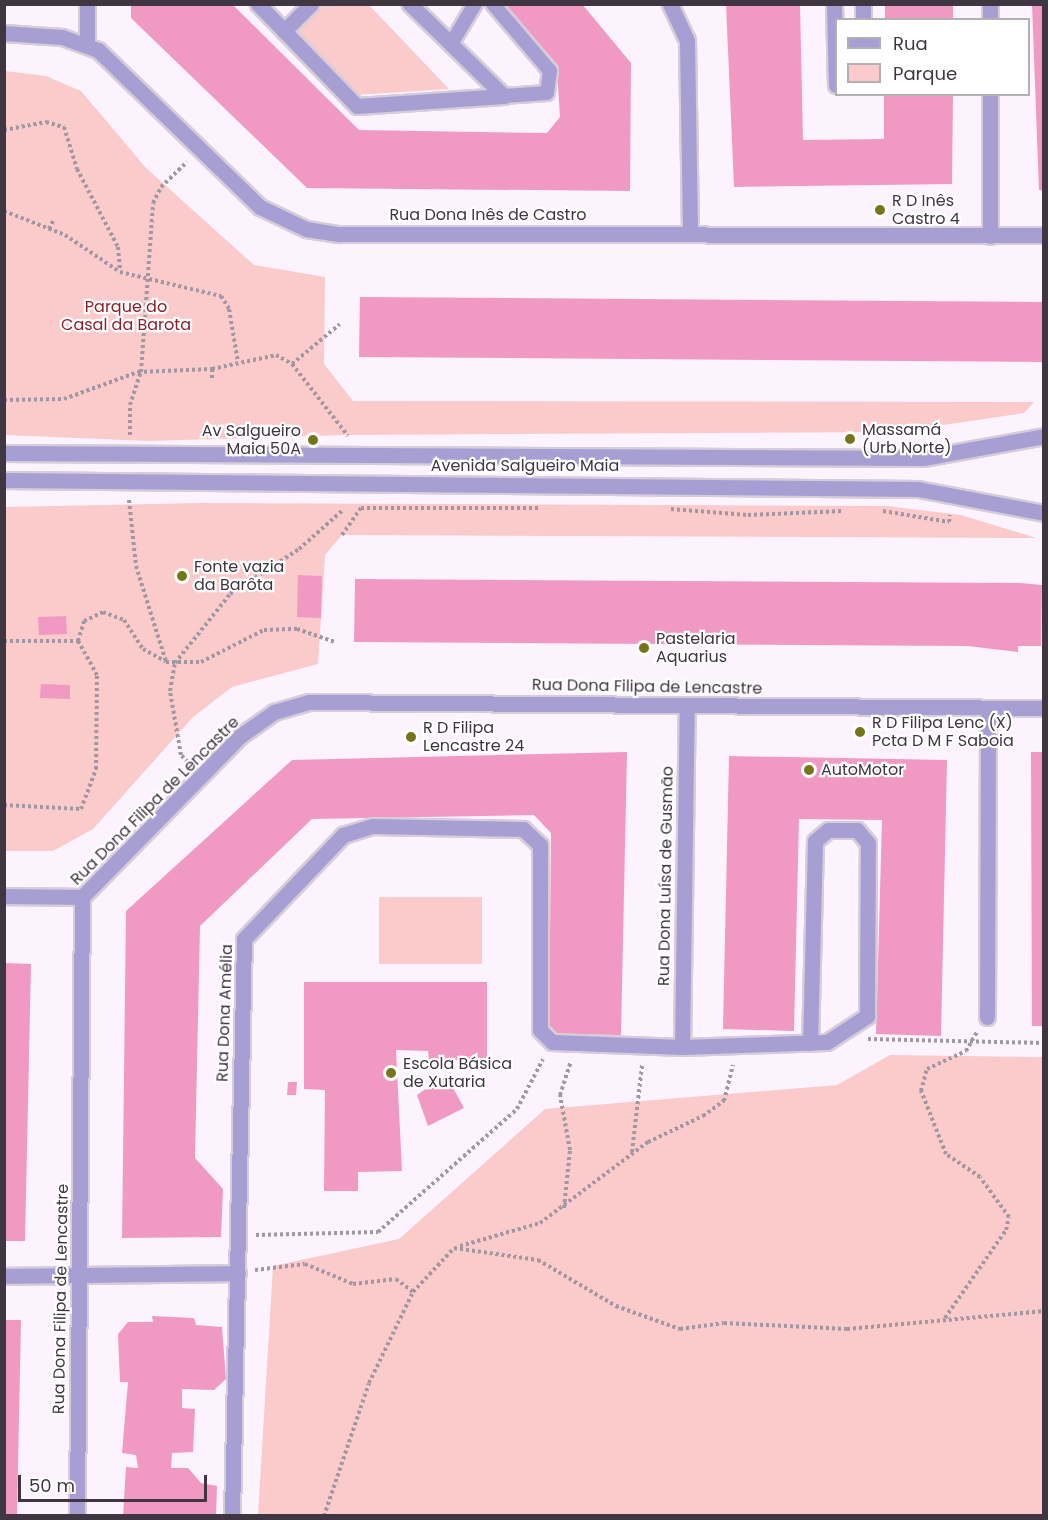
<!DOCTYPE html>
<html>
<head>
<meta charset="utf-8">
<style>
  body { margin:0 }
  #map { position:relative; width:1048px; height:1520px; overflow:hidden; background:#fdf3ff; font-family:Poppins,sans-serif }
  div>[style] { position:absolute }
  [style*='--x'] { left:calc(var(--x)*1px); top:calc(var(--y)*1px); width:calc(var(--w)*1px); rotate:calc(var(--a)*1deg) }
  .green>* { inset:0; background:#fbcaca }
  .building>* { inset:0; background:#f09ac3 }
  .path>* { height:4px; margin-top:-2px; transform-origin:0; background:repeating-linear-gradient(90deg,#a197a3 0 3px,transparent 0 6px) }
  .roads { filter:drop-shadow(2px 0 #d7cdd9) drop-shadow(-2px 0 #d7cdd9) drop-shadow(0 2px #d7cdd9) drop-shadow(0 -2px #d7cdd9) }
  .service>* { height:14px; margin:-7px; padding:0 7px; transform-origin:7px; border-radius:7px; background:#a79fd4 }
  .minor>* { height:15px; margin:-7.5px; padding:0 7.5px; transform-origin:7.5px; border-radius:7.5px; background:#a79fd4 }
  .tertiary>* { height:15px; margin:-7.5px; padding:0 7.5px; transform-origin:7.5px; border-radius:7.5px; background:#a79fd4 }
  .dots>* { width:16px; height:16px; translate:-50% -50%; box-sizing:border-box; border:3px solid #fff; border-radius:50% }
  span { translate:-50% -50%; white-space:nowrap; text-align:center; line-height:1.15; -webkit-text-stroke:4.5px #fff; paint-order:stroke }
  .poi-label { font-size:16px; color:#403642 }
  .left { translate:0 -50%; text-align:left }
  .right { translate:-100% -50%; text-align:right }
  .street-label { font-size:16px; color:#403642 }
  .park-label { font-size:16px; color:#8b1f2d }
  .frame { position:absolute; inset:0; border:6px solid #403642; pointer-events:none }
  .legend { position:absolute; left:835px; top:18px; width:195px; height:78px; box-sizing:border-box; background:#fff; border:2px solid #b3afb3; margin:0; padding:8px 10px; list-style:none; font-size:18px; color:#403642 }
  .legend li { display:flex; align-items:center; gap:12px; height:30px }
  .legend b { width:30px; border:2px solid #b3afb3 }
  .scale { position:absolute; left:18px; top:1475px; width:189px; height:27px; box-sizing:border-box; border:3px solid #403642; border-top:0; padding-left:8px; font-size:18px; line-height:21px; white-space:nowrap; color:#403642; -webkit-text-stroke:4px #fff; paint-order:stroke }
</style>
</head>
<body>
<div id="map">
  <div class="green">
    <i style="clip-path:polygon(312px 5px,369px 5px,449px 89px,357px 95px,290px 25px)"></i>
    <i style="clip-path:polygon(5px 71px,46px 76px,81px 91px,146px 168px,254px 265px,325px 277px,324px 364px,353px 401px,1034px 402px,1024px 413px,896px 432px,342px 435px,149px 441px,5px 435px)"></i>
    <i style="clip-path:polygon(201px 503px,887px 506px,961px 515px,1036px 538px,342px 535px,325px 555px,318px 664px,232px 687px,193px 717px,93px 829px,53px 851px,5px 851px,5px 507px)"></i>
    <i style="clip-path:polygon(379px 897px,482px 897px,482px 964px,379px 964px)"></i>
    <i style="clip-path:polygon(890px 1055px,1043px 1057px,1043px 1515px,258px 1515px,273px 1266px,399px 1239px,545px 1109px,837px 1085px)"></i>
  </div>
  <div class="building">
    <i style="clip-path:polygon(131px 4px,232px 4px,359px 130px,547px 133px,560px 117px,557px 70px,501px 4px,582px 4px,631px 63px,630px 191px,307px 188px,131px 18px)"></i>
    <i style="clip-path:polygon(726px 4px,800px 4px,803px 140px,884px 139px,884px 94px,953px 94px,952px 184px,734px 187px)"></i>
    <i style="clip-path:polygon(885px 4px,953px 4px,953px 20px,885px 20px)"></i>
    <i style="clip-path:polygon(1032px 4px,1044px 4px,1044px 191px,1039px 190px)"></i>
    <i style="clip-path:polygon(360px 297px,1044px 302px,1043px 362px,359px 357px)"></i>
    <i style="clip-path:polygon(298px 575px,322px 576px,321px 618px,297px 617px)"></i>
    <i style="clip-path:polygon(355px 579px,1020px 583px,1042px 585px,1041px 646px,1018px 646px,1018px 652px,968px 646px,354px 642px)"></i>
    <i style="clip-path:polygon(66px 616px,67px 634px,39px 635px,38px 617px)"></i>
    <i style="clip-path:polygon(41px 684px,70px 685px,70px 699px,40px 698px)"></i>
    <i style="clip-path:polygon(627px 752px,621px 1035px,549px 1034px,551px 833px,534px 815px,312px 819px,200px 926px,195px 1158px,223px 1189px,221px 1237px,122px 1238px,126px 911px,292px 760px)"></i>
    <i style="clip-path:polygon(1031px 752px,1044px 752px,1044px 1026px,1032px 1026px)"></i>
    <i style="clip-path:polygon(729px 756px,947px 760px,941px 1036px,876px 1034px,882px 820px,799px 819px,794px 1031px,723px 1029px)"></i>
    <i style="clip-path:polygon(4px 963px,31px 964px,25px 1241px,4px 1241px)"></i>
    <i style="clip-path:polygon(304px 982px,487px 982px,487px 1060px,429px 1060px,428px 1051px,396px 1050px,402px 1171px,358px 1172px,358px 1191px,324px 1191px,325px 1090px,304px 1089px)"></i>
    <i style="clip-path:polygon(446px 1075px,464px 1108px,428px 1126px,417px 1095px)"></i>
    <i style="clip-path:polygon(288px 1082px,297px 1082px,296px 1095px,287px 1095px)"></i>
    <i style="clip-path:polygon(152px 1316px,194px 1318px,196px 1325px,222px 1327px,226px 1379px,214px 1390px,182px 1389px,182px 1408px,195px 1409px,193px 1452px,172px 1453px,171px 1468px,188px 1468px,201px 1483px,217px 1486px,216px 1516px,123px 1516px,126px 1467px,138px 1468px,136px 1455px,122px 1453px,128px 1382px,120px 1382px,118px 1334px,128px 1322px,153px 1322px)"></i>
    <i style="clip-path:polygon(4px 1320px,21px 1320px,17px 1516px,4px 1516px)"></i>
  </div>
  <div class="path">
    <i style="--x:4;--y:130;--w:43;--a:-10.8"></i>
    <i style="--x:46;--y:122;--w:19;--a:16"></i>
    <i style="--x:64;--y:127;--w:44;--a:72.8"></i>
    <i style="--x:77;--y:169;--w:88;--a:62.3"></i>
    <i style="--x:118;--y:247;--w:24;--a:85"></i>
    <i style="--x:4;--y:211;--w:66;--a:21.5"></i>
    <i style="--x:65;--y:235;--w:66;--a:33.9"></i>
    <i style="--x:120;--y:272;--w:104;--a:13.4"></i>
    <i style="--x:221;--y:296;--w:15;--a:58"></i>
    <i style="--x:229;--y:309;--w:54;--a:80.4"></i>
    <i style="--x:49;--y:229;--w:11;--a:-63"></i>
    <i style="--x:292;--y:364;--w:62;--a:-39.8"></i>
    <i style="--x:212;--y:369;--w:9;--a:90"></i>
    <i style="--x:4;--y:400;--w:60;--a:-1"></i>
    <i style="--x:64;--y:399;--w:79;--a:-20"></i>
    <i style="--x:138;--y:372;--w:74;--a:-2.3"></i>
    <i style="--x:212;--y:369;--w:66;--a:-12.3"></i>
    <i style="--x:276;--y:355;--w:18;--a:29"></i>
    <i style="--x:292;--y:364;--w:91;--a:52.1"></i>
    <i style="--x:130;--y:435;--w:30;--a:-90"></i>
    <i style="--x:130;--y:405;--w:35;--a:-72"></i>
    <i style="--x:141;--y:372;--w:169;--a:-85.9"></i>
    <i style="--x:153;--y:203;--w:18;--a:-63"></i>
    <i style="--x:161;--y:187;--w:36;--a:-44"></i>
    <i style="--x:129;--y:500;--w:66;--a:83.9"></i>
    <i style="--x:136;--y:566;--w:101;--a:72.6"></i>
    <i style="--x:671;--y:509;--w:77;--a:4.5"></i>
    <i style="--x:748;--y:515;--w:95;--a:-2.4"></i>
    <i style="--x:883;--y:511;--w:67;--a:9.5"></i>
    <i style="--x:949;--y:522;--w:7;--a:-82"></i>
    <i style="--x:342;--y:535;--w:33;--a:-55"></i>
    <i style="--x:361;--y:508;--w:179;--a:0"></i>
    <i style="--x:4;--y:641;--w:74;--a:0"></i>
    <i style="--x:78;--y:641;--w:21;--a:-73"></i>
    <i style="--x:84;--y:621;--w:21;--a:-25"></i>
    <i style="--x:103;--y:612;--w:22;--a:21"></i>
    <i style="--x:124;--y:620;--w:35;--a:57"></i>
    <i style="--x:143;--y:649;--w:26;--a:29"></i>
    <i style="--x:166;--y:662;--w:35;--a:0"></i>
    <i style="--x:201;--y:662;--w:71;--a:-26.9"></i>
    <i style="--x:264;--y:630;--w:33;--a:-2"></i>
    <i style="--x:297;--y:629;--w:39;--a:19"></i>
    <i style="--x:188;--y:762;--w:10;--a:-135"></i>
    <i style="--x:181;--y:755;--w:65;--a:-99.8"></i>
    <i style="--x:170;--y:691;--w:28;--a:-80"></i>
    <i style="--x:175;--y:663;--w:88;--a:-51.4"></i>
    <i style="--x:230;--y:594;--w:82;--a:-33.1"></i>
    <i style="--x:299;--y:549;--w:60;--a:-41.6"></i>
    <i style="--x:4;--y:805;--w:77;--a:3"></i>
    <i style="--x:81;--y:809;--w:43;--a:-69.4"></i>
    <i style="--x:96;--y:769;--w:94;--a:-89.4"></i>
    <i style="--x:97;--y:675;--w:39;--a:-119"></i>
    <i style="--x:868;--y:1039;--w:176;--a:1.3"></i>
    <i style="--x:632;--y:1152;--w:88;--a:-83.4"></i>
    <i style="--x:564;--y:1208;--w:58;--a:-84.1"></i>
    <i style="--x:570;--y:1150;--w:56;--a:-100.3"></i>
    <i style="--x:560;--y:1095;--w:35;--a:-72"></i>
    <i style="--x:256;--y:1235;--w:122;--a:-1.4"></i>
    <i style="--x:378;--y:1232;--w:186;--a:-41.5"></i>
    <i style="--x:517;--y:1109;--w:56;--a:-62.5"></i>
    <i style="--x:460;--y:1246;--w:83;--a:-16"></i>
    <i style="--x:540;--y:1223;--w:135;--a:-36.9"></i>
    <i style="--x:648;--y:1142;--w:61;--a:-25.3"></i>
    <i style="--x:703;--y:1116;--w:26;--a:-36"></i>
    <i style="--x:724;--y:1101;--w:37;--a:-76"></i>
    <i style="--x:255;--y:1270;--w:50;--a:-6.8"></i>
    <i style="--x:305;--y:1264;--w:52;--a:22.6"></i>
    <i style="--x:353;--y:1284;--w:43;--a:-6.6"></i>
    <i style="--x:396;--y:1279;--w:21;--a:37"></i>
    <i style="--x:945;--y:1318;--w:107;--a:-55.3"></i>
    <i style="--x:1006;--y:1230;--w:13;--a:-77"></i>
    <i style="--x:1009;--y:1217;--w:49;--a:-125.9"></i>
    <i style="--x:980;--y:1177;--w:41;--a:-145.9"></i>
    <i style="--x:946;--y:1154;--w:68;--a:-111.6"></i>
    <i style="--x:921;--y:1091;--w:23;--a:-75"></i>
    <i style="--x:927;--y:1069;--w:43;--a:-24.8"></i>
    <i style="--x:966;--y:1051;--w:22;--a:-60"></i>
    <i style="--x:324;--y:1516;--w:140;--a:-71.3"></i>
    <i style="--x:369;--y:1383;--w:101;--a:-64.2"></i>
    <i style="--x:413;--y:1292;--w:60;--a:-47"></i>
    <i style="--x:454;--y:1248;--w:85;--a:8.1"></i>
    <i style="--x:538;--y:1260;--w:91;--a:30.5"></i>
    <i style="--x:616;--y:1306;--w:68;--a:19.8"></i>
    <i style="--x:680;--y:1329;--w:44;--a:-7.8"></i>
    <i style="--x:724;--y:1323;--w:123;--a:2.8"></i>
    <i style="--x:847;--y:1329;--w:198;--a:-5.2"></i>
  </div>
  <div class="roads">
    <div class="service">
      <i style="--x:493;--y:4;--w:88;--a:49.6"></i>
      <i style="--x:550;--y:71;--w:22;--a:98"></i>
      <i style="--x:547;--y:93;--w:43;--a:176"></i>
      <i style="--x:451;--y:44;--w:47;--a:-59"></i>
    </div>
    <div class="minor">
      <i style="--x:258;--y:4;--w:142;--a:45.9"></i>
      <i style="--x:357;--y:106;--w:147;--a:-3.9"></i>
      <i style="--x:504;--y:96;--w:132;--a:-135.6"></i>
      <i style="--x:670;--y:4;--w:40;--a:65"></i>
      <i style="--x:687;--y:40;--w:192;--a:89.1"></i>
      <i style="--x:834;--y:4;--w:81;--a:88.6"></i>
      <i style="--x:863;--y:20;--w:16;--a:-90"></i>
      <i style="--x:990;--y:20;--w:16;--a:-90"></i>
      <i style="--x:284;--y:31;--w:38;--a:-45"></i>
      <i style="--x:4;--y:33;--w:58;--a:3.9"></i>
      <i style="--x:62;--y:37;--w:38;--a:20"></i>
      <i style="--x:98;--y:50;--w:226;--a:44.1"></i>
      <i style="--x:260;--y:207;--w:51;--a:25.6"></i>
      <i style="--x:306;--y:229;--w:33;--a:9"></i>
      <i style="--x:339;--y:234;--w:705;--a:0.08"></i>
      <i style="--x:87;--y:44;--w:40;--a:-90"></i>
      <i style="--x:990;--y:236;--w:142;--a:-90"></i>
      <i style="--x:4;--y:896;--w:78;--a:0.7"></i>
      <i style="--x:987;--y:1017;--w:309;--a:-89.8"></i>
      <i style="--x:682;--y:1047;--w:341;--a:-89.2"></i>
      <i style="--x:4;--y:1276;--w:234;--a:-0.7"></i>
      <i style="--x:77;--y:1516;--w:619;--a:-89.54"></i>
      <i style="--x:82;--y:897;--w:226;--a:-45.5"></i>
      <i style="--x:240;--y:736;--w:42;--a:-35.2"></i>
      <i style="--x:274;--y:712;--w:36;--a:-16"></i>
      <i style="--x:309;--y:702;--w:735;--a:0.47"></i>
      <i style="--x:232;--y:1516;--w:577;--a:-88.81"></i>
      <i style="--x:244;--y:939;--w:144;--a:-46.4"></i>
      <i style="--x:343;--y:835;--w:31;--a:-17"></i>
      <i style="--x:373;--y:826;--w:150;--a:1.1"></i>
      <i style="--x:523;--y:829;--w:23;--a:43"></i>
      <i style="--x:540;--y:845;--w:185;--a:90"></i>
      <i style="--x:540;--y:1030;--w:17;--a:45"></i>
      <i style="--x:552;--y:1042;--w:130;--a:2.2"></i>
      <i style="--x:682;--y:1047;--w:145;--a:-2"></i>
      <i style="--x:827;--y:1042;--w:48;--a:-33"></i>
      <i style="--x:867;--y:1016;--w:173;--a:-89.7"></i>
      <i style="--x:868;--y:843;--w:17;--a:-130"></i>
      <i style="--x:857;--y:830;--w:29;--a:180"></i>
      <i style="--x:828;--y:830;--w:17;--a:140"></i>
      <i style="--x:815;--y:841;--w:202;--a:91.4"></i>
    </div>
    <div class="tertiary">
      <i style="--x:4;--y:453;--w:919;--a:0.31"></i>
      <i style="--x:923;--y:458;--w:123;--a:-10.3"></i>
      <i style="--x:4;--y:480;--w:914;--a:0.56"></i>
      <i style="--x:918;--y:489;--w:128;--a:10.8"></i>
    </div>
  </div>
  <div class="dots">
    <i style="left:880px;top:210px;background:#777519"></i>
    <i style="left:850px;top:439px;background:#777519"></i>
    <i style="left:313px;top:440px;background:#777519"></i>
    <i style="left:182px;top:576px;background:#777519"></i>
    <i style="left:644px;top:648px;background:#777519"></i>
    <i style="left:860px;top:732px;background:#777519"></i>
    <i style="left:411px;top:737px;background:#777519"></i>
    <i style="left:809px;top:770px;background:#777519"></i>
    <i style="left:391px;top:1073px;background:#777519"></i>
  </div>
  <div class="poi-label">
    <span class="left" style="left:892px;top:210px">R D Inês<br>Castro 4</span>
    <span class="left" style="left:862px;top:439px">Massamá<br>(Urb Norte)</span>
    <span class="right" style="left:301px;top:440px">Av Salgueiro<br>Maia 50A</span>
    <span class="left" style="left:194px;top:576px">Fonte vazia<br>da Barôta</span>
    <span class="left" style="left:656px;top:648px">Pastelaria<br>Aquarius</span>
    <span class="left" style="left:872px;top:732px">R D Filipa Lenc (X)<br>Pcta D M F Saboia</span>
    <span class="left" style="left:423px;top:737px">R D Filipa<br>Lencastre 24</span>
    <span class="left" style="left:821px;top:770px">AutoMotor</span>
    <span class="left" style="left:403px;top:1073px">Escola Básica<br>de Xutaria</span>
  </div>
  <div class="street-label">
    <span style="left:488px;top:215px">Rua Dona Inês de Castro</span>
    <span style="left:525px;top:466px">Avenida Salgueiro Maia</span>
    <span style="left:647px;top:687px;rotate:1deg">Rua Dona Filipa de Lencastre</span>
    <span style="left:155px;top:801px;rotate:-45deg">Rua Dona Filipa de Lencastre</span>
    <span style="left:666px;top:876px;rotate:-89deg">Rua Dona Luísa de Gusmão</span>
    <span style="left:225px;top:1013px;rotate:-88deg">Rua Dona Amélia</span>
    <span style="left:61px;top:1299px;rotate:-89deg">Rua Dona Filipa de Lencastre</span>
  </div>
  <div class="park-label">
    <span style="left:126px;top:316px">Parque do<br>Casal da Barota</span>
  </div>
  <div class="frame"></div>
  <ul class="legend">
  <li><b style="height:8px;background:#a79fd4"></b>Rua</li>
  <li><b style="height:16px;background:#fbcaca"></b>Parque</li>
  </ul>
  <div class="scale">50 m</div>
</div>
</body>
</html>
